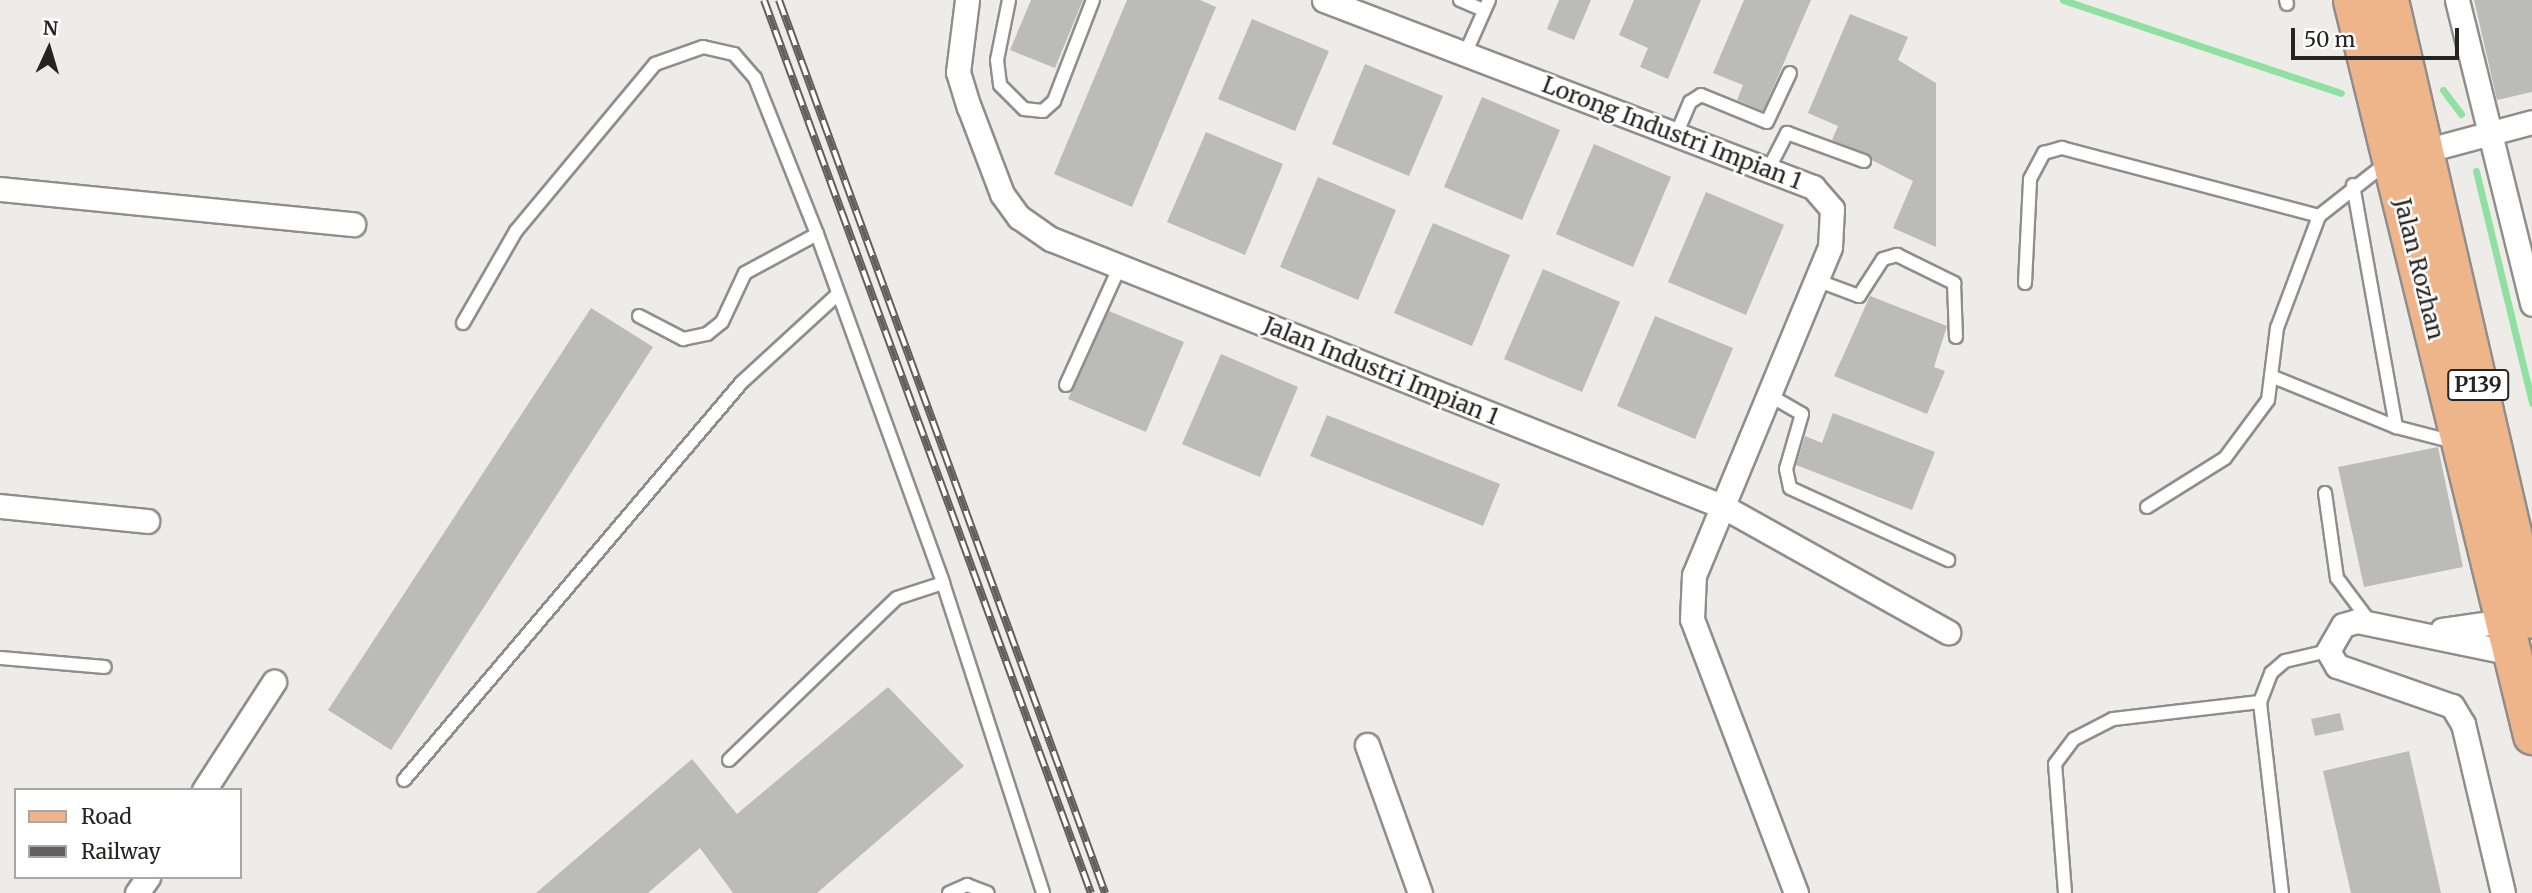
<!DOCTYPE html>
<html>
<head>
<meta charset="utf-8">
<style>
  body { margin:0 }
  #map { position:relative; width:2532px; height:893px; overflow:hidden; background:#eeece8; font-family:Merriweather,serif }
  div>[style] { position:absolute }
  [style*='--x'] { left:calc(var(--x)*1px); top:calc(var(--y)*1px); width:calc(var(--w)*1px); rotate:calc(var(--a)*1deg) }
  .stream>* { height:7px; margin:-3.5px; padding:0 3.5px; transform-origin:3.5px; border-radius:3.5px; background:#90e1a1 }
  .building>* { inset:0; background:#bbbcb8 }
  .roads { filter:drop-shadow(2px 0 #908e8b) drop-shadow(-2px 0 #908e8b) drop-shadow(0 2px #908e8b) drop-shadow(0 -2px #908e8b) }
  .service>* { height:12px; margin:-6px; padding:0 6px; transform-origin:6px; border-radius:6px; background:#fff }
  .minor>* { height:23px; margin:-11.5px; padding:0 11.5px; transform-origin:11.5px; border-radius:11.5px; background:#fff }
  .primary>* { height:37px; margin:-18.5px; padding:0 18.5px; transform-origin:18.5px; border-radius:18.5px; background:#eeb58b }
  .rail>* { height:8px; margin-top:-4px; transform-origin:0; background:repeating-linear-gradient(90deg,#fff 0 16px,#61605e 0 32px); box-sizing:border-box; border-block:2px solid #61605e }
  span { translate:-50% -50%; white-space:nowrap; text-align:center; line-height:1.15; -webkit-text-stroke:5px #fff; paint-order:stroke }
  .shield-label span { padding:2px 5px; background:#fff; border:2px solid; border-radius:5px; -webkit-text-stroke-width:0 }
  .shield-label { font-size:21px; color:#252423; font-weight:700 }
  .street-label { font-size:23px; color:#252423 }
  .legend { position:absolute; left:14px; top:788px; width:228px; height:91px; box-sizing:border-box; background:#fff; border:2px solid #a8a7a7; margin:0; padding:9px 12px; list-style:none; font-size:21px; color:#252423 }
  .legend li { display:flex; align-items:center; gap:14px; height:35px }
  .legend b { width:35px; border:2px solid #a8a7a7 }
  .north { position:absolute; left:14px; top:14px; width:70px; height:70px; -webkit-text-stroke:5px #fff; paint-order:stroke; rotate:4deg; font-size:19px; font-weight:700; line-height:28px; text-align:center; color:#252423 }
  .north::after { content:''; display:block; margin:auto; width:24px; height:32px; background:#252423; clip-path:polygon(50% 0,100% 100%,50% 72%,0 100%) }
  .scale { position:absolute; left:2291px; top:28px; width:168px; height:32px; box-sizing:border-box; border:4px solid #252423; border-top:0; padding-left:9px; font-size:21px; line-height:24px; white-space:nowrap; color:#252423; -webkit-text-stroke:5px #fff; paint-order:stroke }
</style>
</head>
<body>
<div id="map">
  <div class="stream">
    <i style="--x:2063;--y:0;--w:293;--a:18.5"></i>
    <i style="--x:2443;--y:90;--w:30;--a:53"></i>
    <i style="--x:2476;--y:171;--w:239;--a:76.4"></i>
  </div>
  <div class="building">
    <i style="clip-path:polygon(1031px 0,1083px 0,1055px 68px,1010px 50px)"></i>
    <i style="clip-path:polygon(1127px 0,1200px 0,1216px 7px,1132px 207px,1054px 174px)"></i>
    <i style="clip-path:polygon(1559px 0,1591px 0,1574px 40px,1547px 29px)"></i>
    <i style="clip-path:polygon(1634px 0,1701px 0,1668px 79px,1640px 67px,1648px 48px,1619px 35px)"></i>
    <i style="clip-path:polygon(1744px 0,1811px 0,1763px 111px,1737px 100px,1743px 85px,1713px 73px)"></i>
    <i style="clip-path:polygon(2474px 0,2532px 0,2532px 92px,2497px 100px)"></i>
    <i style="clip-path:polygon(1850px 14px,1908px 37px,1898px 60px,1936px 83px,1936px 247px,1893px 228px,1913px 181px,1832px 140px,1838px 126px,1808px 113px)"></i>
    <i style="clip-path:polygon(1252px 19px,1329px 51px,1295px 131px,1218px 99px)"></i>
    <i style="clip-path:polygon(1365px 64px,1443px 96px,1409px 176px,1332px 144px)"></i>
    <i style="clip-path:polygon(1482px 97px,1560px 130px,1522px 220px,1444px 187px)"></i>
    <i style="clip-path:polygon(1206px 132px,1283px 164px,1245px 255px,1167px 222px)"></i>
    <i style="clip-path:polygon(1594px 144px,1671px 177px,1633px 267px,1556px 234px)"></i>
    <i style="clip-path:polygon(1318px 177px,1396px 210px,1358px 300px,1280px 267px)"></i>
    <i style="clip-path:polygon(1706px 192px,1784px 225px,1746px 315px,1668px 282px)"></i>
    <i style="clip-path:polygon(1433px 223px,1510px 255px,1472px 346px,1394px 313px)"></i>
    <i style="clip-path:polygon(1543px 269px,1620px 302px,1582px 392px,1504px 359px)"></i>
    <i style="clip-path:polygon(1870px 296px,1947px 326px,1934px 367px,1945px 371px,1927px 414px,1834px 376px)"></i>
    <i style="clip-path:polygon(591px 308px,653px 347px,391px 750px,328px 710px)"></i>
    <i style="clip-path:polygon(1109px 311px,1184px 342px,1146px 432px,1068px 399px)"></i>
    <i style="clip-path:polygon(1655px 316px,1733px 348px,1695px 439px,1617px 406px)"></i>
    <i style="clip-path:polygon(1221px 354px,1298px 387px,1260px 477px,1182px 444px)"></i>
    <i style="clip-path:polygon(1833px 413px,1935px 452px,1912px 510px,1796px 465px,1805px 436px,1822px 443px)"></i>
    <i style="clip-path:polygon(1327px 415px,1500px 484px,1483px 526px,1310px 456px)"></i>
    <i style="clip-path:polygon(2438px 447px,2463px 567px,2364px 587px,2338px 467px)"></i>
    <i style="clip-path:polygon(888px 687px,964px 766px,817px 893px,733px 893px,700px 848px,648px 893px,536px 893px,692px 759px,737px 814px)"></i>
    <i style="clip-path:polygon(2340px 713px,2344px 730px,2315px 736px,2311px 719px)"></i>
    <i style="clip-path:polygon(2409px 751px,2441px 893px,2351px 893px,2323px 771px)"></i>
  </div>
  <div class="roads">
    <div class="service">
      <i style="--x:1009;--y:0;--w:61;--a:101.3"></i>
      <i style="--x:997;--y:60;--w:25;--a:83"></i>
      <i style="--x:1000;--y:85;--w:34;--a:45"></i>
      <i style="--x:1024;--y:109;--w:19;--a:6"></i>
      <i style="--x:1043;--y:111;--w:15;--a:-42"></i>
      <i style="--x:1054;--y:101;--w:108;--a:-68.9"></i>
      <i style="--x:1460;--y:0;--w:26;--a:23"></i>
      <i style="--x:2286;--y:0;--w:4;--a:76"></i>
      <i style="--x:1465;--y:54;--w:59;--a:-66"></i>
      <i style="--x:1676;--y:135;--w:36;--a:-67"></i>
      <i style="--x:1690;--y:102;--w:13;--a:-32"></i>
      <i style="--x:1701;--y:95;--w:71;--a:22.2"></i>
      <i style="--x:1767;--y:122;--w:54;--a:-64.9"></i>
      <i style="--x:1768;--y:170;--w:42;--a:-62.8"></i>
      <i style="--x:1787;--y:133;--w:82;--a:20"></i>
      <i style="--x:2353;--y:185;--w:246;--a:79.9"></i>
      <i style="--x:1816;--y:280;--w:46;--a:20.4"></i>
      <i style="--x:1859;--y:296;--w:44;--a:-57"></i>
      <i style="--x:1883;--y:259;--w:15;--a:-16"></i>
      <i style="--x:1897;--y:255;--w:64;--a:26.2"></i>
      <i style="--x:1954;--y:283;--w:54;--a:87.9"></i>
      <i style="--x:2025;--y:283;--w:104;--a:-87.2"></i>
      <i style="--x:2030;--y:179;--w:30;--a:-62"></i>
      <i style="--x:2044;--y:153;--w:19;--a:-16"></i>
      <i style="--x:2062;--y:148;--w:266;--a:14.8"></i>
      <i style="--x:639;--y:316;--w:50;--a:27.6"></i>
      <i style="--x:683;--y:339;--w:25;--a:-12"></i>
      <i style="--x:707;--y:334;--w:19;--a:-39"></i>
      <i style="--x:722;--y:322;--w:54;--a:-64.9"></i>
      <i style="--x:745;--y:273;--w:82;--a:-28.4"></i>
      <i style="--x:463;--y:323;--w:106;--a:-60.1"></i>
      <i style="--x:516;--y:231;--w:217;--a:-50.2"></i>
      <i style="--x:655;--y:64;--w:51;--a:-19.5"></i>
      <i style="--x:703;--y:47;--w:32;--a:13"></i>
      <i style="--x:734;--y:54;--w:32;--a:49"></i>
      <i style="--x:755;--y:78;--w:168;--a:68.3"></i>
      <i style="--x:817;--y:234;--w:371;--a:70.1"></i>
      <i style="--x:943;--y:583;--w:326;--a:72.1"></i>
      <i style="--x:2271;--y:376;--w:135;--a:22.2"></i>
      <i style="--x:2396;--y:427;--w:60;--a:14.5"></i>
      <i style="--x:1066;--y:385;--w:128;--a:-65.6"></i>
      <i style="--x:1769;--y:395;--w:38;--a:30"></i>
      <i style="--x:1802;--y:414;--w:57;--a:106.2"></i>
      <i style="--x:1786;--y:469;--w:19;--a:78"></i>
      <i style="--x:1790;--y:488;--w:174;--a:24.5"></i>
      <i style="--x:2325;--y:493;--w:86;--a:82"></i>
      <i style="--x:2337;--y:578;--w:55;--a:53.1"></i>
      <i style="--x:2147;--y:507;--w:92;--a:-32.1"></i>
      <i style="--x:2225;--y:458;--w:72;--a:-53.4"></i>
      <i style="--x:2268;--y:400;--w:73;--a:-82.9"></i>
      <i style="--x:2277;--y:328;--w:120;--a:-69.4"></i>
      <i style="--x:2319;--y:216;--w:89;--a:-38.2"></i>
      <i style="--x:0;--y:658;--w:105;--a:4.9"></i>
      <i style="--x:729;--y:760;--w:233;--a:-44"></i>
      <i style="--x:897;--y:598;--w:48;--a:-18.1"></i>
      <i style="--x:404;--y:780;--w:522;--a:-49.66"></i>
      <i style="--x:742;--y:382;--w:129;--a:-42.5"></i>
      <i style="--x:949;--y:893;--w:20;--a:-24"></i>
      <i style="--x:967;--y:885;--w:22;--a:21"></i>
      <i style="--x:2065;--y:893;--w:129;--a:-94.4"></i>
      <i style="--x:2055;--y:764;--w:31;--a:-53"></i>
      <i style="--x:2074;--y:739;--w:44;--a:-27.1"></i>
      <i style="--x:2113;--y:719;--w:148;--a:-6.6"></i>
      <i style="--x:2282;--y:893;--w:192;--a:-96.6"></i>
      <i style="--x:2260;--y:702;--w:31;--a:-69"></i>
      <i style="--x:2271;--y:673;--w:18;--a:-41"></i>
      <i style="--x:2285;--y:661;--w:44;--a:-13.1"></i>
    </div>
    <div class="minor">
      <i style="--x:967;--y:0;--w:73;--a:97.1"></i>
      <i style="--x:958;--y:72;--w:37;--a:73"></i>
      <i style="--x:969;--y:107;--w:93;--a:69.2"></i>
      <i style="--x:1002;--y:194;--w:29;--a:54"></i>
      <i style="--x:1019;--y:217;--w:39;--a:35"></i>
      <i style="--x:1051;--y:239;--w:724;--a:21.71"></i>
      <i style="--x:1724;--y:507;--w:257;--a:29.2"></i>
      <i style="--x:1324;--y:0;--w:524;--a:20.93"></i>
      <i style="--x:1813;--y:187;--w:29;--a:49"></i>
      <i style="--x:1832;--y:209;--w:38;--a:93"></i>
      <i style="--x:1830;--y:247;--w:355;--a:112.5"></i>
      <i style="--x:1694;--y:575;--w:44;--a:92.6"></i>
      <i style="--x:1692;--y:619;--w:293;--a:69.2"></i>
      <i style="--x:2457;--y:0;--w:313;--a:76.1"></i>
      <i style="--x:2424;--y:151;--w:112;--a:-15"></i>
      <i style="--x:0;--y:189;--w:355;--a:5.7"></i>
      <i style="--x:0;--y:506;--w:148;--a:5.8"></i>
      <i style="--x:2442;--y:630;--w:63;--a:-8.3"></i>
      <i style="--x:1367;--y:745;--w:157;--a:70.3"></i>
      <i style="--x:204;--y:790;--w:129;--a:-57.1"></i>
      <i style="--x:137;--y:893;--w:19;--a:-55"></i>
      <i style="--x:2503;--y:893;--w:174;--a:-103.3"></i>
      <i style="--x:2463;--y:724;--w:21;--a:-121"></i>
      <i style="--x:2452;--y:706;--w:122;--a:-160.8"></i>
      <i style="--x:2337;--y:666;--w:17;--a:-121"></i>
      <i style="--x:2328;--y:651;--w:30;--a:-60"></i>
      <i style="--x:2343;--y:625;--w:15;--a:-16"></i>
      <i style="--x:2357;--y:621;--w:157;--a:11.7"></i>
    </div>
    <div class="primary">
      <i style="--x:2352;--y:0;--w:757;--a:76.24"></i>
      <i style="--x:2389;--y:0;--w:635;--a:76.99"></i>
    </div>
  </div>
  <div class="rail">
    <i style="--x:764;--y:0;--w:951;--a:69.89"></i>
    <i style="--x:779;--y:0;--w:951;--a:69.94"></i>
  </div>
  <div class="shield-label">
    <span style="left:2478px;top:385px">P139</span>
  </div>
  <div class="street-label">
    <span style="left:1672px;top:133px;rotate:21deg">Lorong Industri Impian 1</span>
    <span style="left:2419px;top:269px;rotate:76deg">Jalan Rozhan</span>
    <span style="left:1381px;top:371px;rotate:22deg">Jalan Industri Impian 1</span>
  </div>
  <ul class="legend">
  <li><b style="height:9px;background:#eeb58b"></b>Road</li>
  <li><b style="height:9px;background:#61605e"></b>Railway</li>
  </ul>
  <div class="north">N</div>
  <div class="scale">50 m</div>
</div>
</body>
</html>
